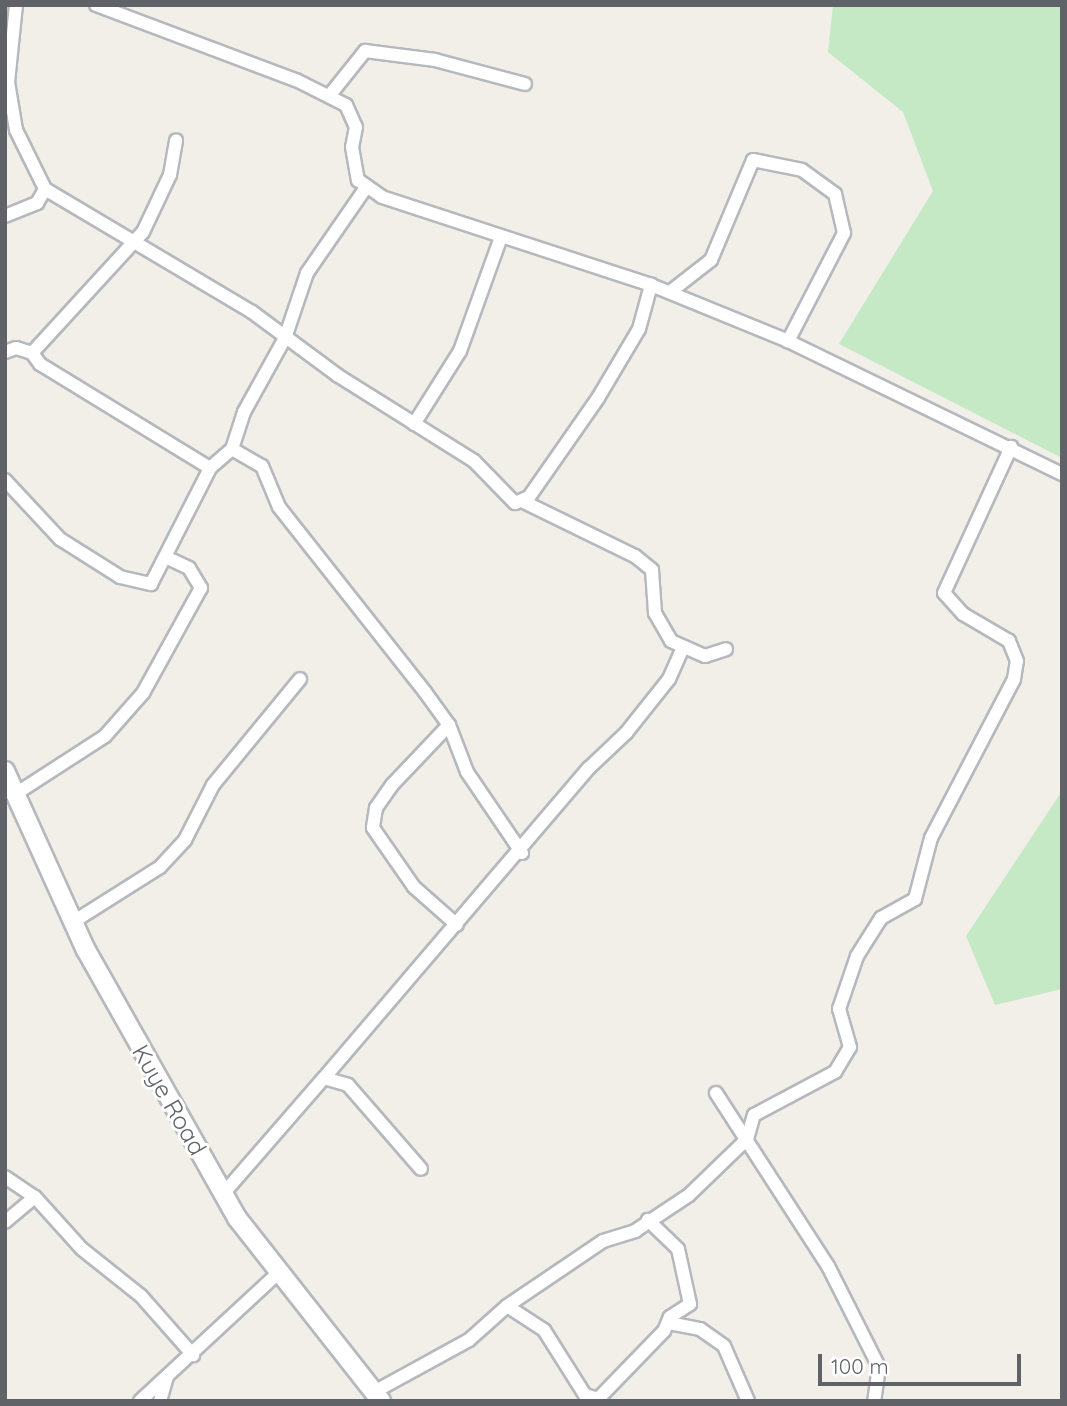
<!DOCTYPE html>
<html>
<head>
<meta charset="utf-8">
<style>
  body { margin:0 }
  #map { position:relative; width:1067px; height:1406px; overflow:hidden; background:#f1efe8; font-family:Quicksand,sans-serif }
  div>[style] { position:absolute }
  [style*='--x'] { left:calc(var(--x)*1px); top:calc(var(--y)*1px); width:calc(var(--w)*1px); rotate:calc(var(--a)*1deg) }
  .green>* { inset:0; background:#c5e8c5 }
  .roads { filter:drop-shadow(2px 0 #b5b8bc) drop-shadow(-2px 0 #b5b8bc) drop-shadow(0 2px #b5b8bc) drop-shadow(0 -2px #b5b8bc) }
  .street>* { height:12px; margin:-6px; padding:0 6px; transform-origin:6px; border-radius:6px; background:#fff }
  .secondary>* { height:18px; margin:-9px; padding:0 9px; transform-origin:9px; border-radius:9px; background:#fff }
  span { translate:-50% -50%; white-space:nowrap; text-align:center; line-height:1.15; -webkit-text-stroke:6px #fff; paint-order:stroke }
  .street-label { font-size:24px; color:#5f6368 }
  .frame { position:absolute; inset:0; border:7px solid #5f6368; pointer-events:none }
  .scale { position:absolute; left:818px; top:1354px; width:203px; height:32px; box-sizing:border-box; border:4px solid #5f6368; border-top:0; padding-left:9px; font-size:21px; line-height:24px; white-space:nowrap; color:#5f6368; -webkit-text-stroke:5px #fff; paint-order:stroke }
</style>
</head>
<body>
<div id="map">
  <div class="green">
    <i style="clip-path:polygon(833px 5px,1062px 5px,1062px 458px,839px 344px,933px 191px,903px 112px,828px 52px)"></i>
    <i style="clip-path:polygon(1062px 791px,1062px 989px,995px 1005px,966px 936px)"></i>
  </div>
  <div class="roads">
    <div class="street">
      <i style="--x:16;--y:5;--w:77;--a:95.9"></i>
      <i style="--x:8;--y:82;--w:49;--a:80.5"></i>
      <i style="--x:16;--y:130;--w:66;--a:63.8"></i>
      <i style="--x:45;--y:189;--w:241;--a:30.7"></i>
      <i style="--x:252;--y:312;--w:106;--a:36.5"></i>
      <i style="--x:337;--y:375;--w:162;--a:32.1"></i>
      <i style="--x:474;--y:461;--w:59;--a:45.7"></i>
      <i style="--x:515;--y:503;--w:15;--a:-23"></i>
      <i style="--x:529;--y:497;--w:121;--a:-55.1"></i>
      <i style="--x:598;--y:398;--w:80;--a:-59.3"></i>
      <i style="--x:639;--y:329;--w:46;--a:-74.7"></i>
      <i style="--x:96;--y:5;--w:214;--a:20.6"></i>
      <i style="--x:296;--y:80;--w:56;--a:26.6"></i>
      <i style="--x:346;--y:105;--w:24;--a:66"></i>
      <i style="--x:356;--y:127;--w:20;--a:101"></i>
      <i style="--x:352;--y:147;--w:34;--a:80"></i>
      <i style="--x:358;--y:180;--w:29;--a:35"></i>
      <i style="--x:382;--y:197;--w:283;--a:18.1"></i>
      <i style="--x:651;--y:285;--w:148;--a:22.2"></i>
      <i style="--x:788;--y:341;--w:305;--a:25.9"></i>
      <i style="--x:329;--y:96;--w:58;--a:-51.3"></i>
      <i style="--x:365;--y:51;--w:71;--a:7.3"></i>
      <i style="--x:435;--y:60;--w:93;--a:14.9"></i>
      <i style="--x:5;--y:216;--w:35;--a:-22"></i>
      <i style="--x:37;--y:203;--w:16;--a:-60"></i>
      <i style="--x:670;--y:292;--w:52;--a:-38"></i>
      <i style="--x:711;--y:260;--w:108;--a:-67.2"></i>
      <i style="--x:753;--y:160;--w:50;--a:11.5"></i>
      <i style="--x:802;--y:170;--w:41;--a:36"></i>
      <i style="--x:835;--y:194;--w:40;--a:77"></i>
      <i style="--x:844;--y:233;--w:122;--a:117.4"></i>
      <i style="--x:5;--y:352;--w:12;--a:-20"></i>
      <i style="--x:16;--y:348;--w:17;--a:17"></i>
      <i style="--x:32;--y:353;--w:14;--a:54"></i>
      <i style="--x:40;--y:364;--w:199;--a:31.5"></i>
      <i style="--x:32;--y:353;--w:164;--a:-47.5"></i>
      <i style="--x:143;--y:232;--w:63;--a:-64.7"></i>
      <i style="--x:170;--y:175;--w:35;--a:-80"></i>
      <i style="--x:414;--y:424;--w:86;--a:-57.8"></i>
      <i style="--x:460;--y:351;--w:118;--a:-70.2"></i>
      <i style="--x:232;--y:449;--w:34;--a:30"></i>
      <i style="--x:262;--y:466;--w:44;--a:67.5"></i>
      <i style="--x:279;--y:507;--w:236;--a:51.7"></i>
      <i style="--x:425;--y:692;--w:41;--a:54"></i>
      <i style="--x:449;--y:725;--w:50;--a:69"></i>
      <i style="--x:467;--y:772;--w:98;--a:55.8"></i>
      <i style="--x:5;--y:480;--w:81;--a:47"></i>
      <i style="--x:60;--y:539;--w:71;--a:32.3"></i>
      <i style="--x:120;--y:577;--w:32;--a:13"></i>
      <i style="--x:151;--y:584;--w:130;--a:-63"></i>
      <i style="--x:210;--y:468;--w:29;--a:-41"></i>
      <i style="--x:232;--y:449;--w:39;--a:-72"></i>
      <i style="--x:244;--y:412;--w:85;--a:-61"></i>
      <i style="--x:285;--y:338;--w:69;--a:-71.3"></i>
      <i style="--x:307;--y:273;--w:102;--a:-55.4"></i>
      <i style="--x:522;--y:501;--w:126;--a:26"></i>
      <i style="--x:635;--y:556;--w:22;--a:39"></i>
      <i style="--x:652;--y:570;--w:43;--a:86"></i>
      <i style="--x:655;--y:613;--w:32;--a:60"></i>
      <i style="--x:671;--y:641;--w:37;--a:24"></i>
      <i style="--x:705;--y:656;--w:22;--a:-18"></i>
      <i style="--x:449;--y:725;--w:83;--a:133.5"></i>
      <i style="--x:392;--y:785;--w:28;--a:125"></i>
      <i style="--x:376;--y:808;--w:20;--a:99"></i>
      <i style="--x:373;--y:828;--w:72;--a:55.2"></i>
      <i style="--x:414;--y:887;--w:57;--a:41.5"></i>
      <i style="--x:17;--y:793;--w:105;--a:-32.9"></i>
      <i style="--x:105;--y:736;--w:57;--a:-48.5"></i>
      <i style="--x:143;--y:693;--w:120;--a:-61.1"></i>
      <i style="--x:201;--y:588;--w:23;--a:-121"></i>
      <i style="--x:189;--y:568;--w:23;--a:-155"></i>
      <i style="--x:73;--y:922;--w:103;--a:-32.3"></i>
      <i style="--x:160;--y:867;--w:37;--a:-47"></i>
      <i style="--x:185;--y:840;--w:62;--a:-63"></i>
      <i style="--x:213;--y:785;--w:137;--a:-50.6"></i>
      <i style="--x:324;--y:1078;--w:408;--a:-49.5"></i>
      <i style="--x:589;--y:768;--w:51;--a:-43.4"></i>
      <i style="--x:626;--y:733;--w:69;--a:-51.5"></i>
      <i style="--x:669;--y:679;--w:35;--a:-66"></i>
      <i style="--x:716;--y:1093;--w:206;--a:57.1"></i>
      <i style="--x:828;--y:1266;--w:113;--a:63.2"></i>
      <i style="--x:879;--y:1367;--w:34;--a:98"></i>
      <i style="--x:5;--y:1177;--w:36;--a:34"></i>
      <i style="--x:35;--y:1197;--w:70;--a:47.9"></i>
      <i style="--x:82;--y:1249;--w:75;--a:38.5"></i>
      <i style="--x:141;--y:1296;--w:79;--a:48.6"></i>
      <i style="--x:223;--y:1194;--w:154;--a:-49"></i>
      <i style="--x:324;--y:1078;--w:25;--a:16"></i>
      <i style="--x:348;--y:1085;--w:111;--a:49"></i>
      <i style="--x:5;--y:1222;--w:39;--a:-40"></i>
      <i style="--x:507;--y:1306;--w:44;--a:33"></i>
      <i style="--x:544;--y:1330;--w:77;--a:57.8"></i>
      <i style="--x:585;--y:1395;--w:14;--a:17"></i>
      <i style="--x:598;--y:1399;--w:95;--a:-45.9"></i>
      <i style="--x:664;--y:1331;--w:15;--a:-67"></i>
      <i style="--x:670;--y:1317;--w:24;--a:-33"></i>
      <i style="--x:690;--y:1304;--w:56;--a:-102.3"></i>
      <i style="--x:678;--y:1249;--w:42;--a:-136"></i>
      <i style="--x:669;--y:1323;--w:32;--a:11"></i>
      <i style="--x:700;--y:1329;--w:29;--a:35"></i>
      <i style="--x:724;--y:1346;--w:60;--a:66.4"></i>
      <i style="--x:374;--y:1392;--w:108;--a:-28.7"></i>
      <i style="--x:469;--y:1340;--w:51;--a:-41.8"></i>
      <i style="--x:507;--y:1306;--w:116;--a:-34.1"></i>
      <i style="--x:603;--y:1241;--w:34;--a:-17"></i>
      <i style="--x:635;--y:1231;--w:65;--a:-33.7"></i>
      <i style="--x:689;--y:1195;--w:81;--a:-44"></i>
      <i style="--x:747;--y:1139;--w:25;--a:-74"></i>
      <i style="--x:754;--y:1115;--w:92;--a:-28"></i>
      <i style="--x:835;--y:1072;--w:29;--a:-59"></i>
      <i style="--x:850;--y:1047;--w:40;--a:-106"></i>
      <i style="--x:839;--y:1009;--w:56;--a:-71.2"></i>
      <i style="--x:857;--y:956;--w:45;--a:-57.7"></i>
      <i style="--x:881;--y:918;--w:39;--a:-29"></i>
      <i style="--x:915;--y:899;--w:63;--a:-75.3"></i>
      <i style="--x:931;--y:838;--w:179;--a:-62.4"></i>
      <i style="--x:1014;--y:679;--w:18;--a:-81"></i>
      <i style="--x:1017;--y:661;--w:22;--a:-112"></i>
      <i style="--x:1009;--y:641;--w:53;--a:-149.6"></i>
      <i style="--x:963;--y:614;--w:28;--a:-132"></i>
      <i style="--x:944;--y:593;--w:161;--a:-65.3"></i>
      <i style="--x:140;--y:1401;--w:187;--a:-42.8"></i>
      <i style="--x:160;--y:1401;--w:26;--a:-74"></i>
    </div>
    <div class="secondary">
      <i style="--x:5;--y:771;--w:196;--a:65.7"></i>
      <i style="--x:86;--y:950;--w:308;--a:60.6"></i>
      <i style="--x:237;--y:1218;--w:233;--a:51.8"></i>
    </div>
  </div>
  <div class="street-label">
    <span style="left:169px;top:1100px;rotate:60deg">Kuye Road</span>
  </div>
  <div class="frame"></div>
  <div class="scale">100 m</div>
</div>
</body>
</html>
